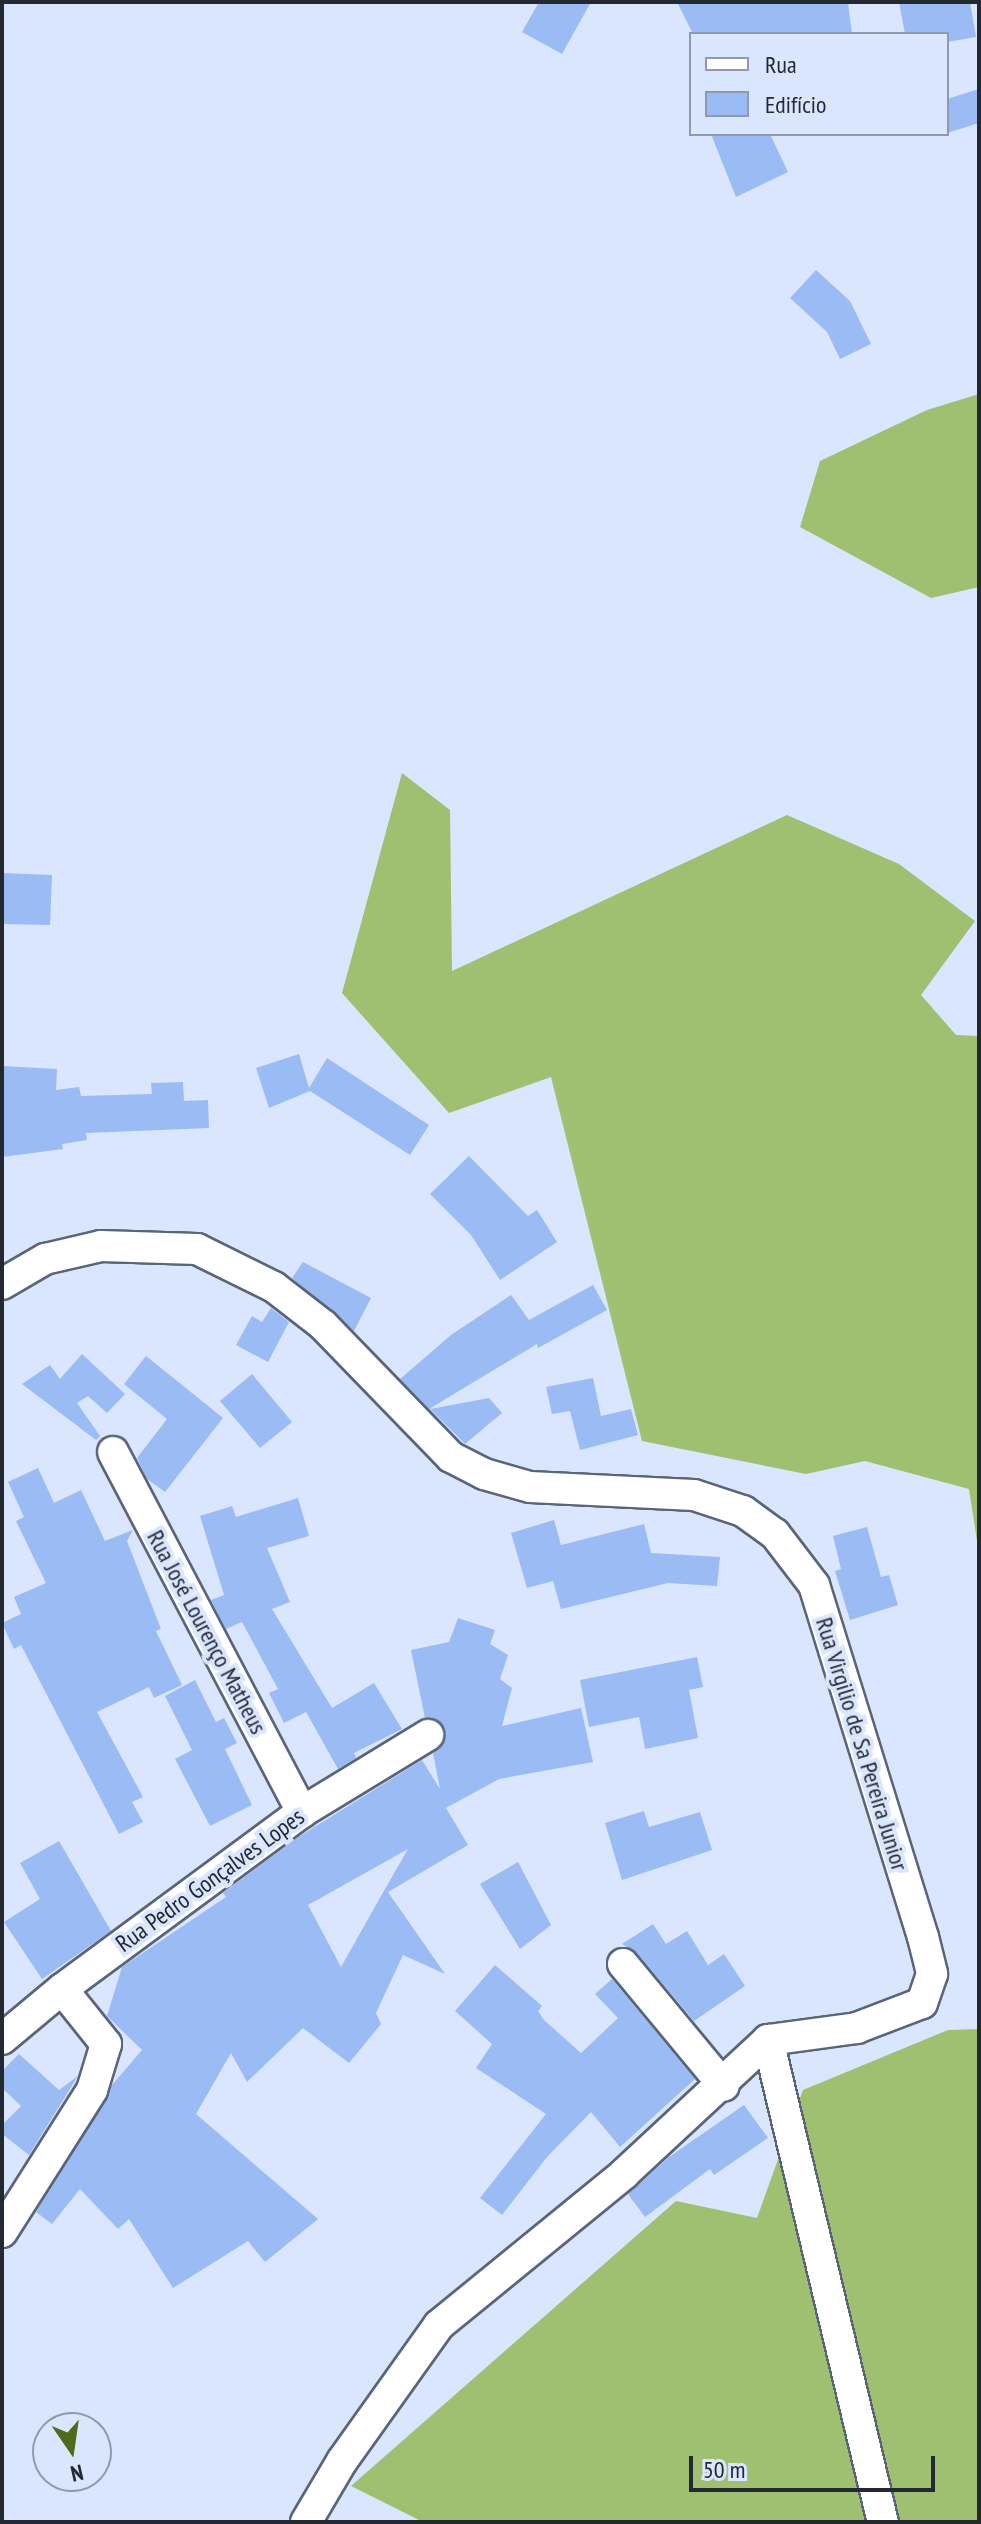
<!DOCTYPE html>
<html>
<head>
<meta charset="utf-8">
<style>
  body { margin:0 }
  #map { position:relative; width:981px; height:2524px; overflow:hidden; background:#d9e6fe; font-family:"PT Sans Narrow",sans-serif }
  div>[style] { position:absolute }
  [style*='--x'] { left:calc(var(--x)*1px); top:calc(var(--y)*1px); width:calc(var(--w)*1px); rotate:calc(var(--a)*1deg) }
  .forest>* { inset:0; background:#9fbf71 }
  .building>* { inset:0; background:#9bbbf4 }
  .roads { filter:drop-shadow(2px 0 #5a6579) drop-shadow(-2px 0 #5a6579) drop-shadow(0 2px #5a6579) drop-shadow(0 -2px #5a6579) }
  .minor>* { height:30px; margin:-15px; padding:0 15px; transform-origin:15px; border-radius:15px; background:#fff }
  span { translate:-50% -50%; white-space:nowrap; text-align:center; line-height:1.15; -webkit-text-stroke:8px #d9e6fe; paint-order:stroke }
  .street-label { font-size:24px; color:#232831 }
  .frame { position:absolute; inset:0; border:4px solid #232831; pointer-events:none }
  .legend { position:absolute; left:689px; top:32px; width:260px; height:104px; box-sizing:border-box; background:#d9e6fe; border:2px solid #909aac; margin:0; padding:10px 14px; list-style:none; font-size:24px; color:#232831 }
  .legend li { display:flex; align-items:center; gap:16px; height:40px }
  .legend b { width:40px; border:2px solid #909aac }
  .north { position:absolute; left:32px; top:2412px; width:80px; height:80px; box-sizing:border-box; background:#d9e6fe; border:2px solid #909aac; border-radius:50%; rotate:167deg; font-size:22px; font-weight:700; line-height:32px; text-align:center; color:#232831 }
  .north::after { content:''; display:block; margin:auto; width:28px; height:36px; background:#4e6a1c; clip-path:polygon(50% 0,100% 100%,50% 72%,0 100%) }
  .scale { position:absolute; left:689px; top:2456px; width:246px; height:36px; box-sizing:border-box; border:4px solid #232831; border-top:0; padding-left:10px; font-size:24px; line-height:28px; white-space:nowrap; color:#232831; -webkit-text-stroke:6px #d9e6fe; paint-order:stroke }
</style>
</head>
<body>
<div id="map">
  <div class="forest">
    <i style="clip-path:polygon(979px 394px,979px 587px,931px 598px,800px 527px,820px 461px,927px 410px)"></i>
    <i style="clip-path:polygon(402px 773px,450px 810px,452px 971px,787px 815px,899px 864px,975px 921px,921px 995px,956px 1035px,979px 1036px,979px 1554px,969px 1489px,865px 1461px,806px 1474px,642px 1441px,551px 1077px,449px 1113px,342px 993px)"></i>
    <i style="clip-path:polygon(979px 2029px,979px 2522px,423px 2522px,351px 2486px,676px 2201px,757px 2218px,803px 2090px,948px 2030px)"></i>
  </div>
  <div class="building">
    <i style="clip-path:polygon(539px 2px,591px 2px,562px 54px,522px 32px)"></i>
    <i style="clip-path:polygon(677px 2px,848px 2px,852px 34px,693px 34px)"></i>
    <i style="clip-path:polygon(899px 2px,970px 2px,976px 37px,947px 42px,947px 34px,905px 34px)"></i>
    <i style="clip-path:polygon(979px 89px,979px 123px,947px 133px,947px 99px)"></i>
    <i style="clip-path:polygon(711px 134px,770px 134px,788px 172px,736px 197px)"></i>
    <i style="clip-path:polygon(816px 270px,850px 301px,871px 344px,840px 359px,827px 332px,790px 298px)"></i>
    <i style="clip-path:polygon(2px 873px,52px 875px,50px 925px,2px 924px)"></i>
    <i style="clip-path:polygon(299px 1054px,309px 1088px,327px 1058px,429px 1125px,410px 1155px,310px 1091px,269px 1108px,256px 1068px)"></i>
    <i style="clip-path:polygon(2px 1066px,57px 1069px,56px 1090px,79px 1087px,81px 1096px,152px 1094px,151px 1083px,183px 1082px,184px 1101px,208px 1100px,209px 1128px,86px 1133px,87px 1140px,62px 1144px,63px 1149px,2px 1157px)"></i>
    <i style="clip-path:polygon(469px 1156px,528px 1216px,537px 1210px,557px 1242px,500px 1280px,471px 1235px,430px 1194px)"></i>
    <i style="clip-path:polygon(303px 1262px,371px 1298px,354px 1331px,292px 1278px)"></i>
    <i style="clip-path:polygon(593px 1285px,607px 1310px,538px 1348px,537px 1344px,429px 1409px,400px 1379px,451px 1335px,511px 1295px,529px 1320px)"></i>
    <i style="clip-path:polygon(271px 1308px,289px 1322px,268px 1362px,236px 1345px,252px 1316px,262px 1322px)"></i>
    <i style="clip-path:polygon(82px 1354px,125px 1394px,107px 1413px,88px 1396px,77px 1403px,100px 1436px,96px 1440px,22px 1384px,50px 1365px,60px 1379px)"></i>
    <i style="clip-path:polygon(146px 1356px,223px 1418px,165px 1492px,147px 1479px,137px 1458px,167px 1419px,124px 1384px)"></i>
    <i style="clip-path:polygon(252px 1374px,292px 1422px,260px 1448px,220px 1401px)"></i>
    <i style="clip-path:polygon(593px 1378px,601px 1416px,631px 1409px,638px 1435px,580px 1450px,570px 1411px,552px 1414px,546px 1387px)"></i>
    <i style="clip-path:polygon(489px 1398px,502px 1413px,465px 1444px,430px 1409px)"></i>
    <i style="clip-path:polygon(38px 1468px,54px 1503px,81px 1490px,105px 1541px,133px 1530px,127px 1541px,161px 1629px,156px 1631px,182px 1685px,154px 1698px,149px 1687px,97px 1712px,143px 1797px,132px 1802px,143px 1822px,119px 1834px,21px 1645px,14px 1649px,2px 1623px,21px 1614px,14px 1597px,46px 1583px,16px 1521px,24px 1517px,8px 1482px)"></i>
    <i style="clip-path:polygon(298px 1498px,309px 1536px,267px 1548px,290px 1602px,272px 1609px,332px 1708px,374px 1683px,402px 1729px,354px 1753px,356px 1758px,338px 1769px,306px 1712px,284px 1723px,269px 1693px,278px 1689px,242px 1622px,226px 1629px,211px 1600px,224px 1595px,200px 1516px,232px 1506px,236px 1517px)"></i>
    <i style="clip-path:polygon(554px 1520px,561px 1545px,644px 1524px,651px 1553px,720px 1557px,717px 1586px,668px 1583px,561px 1609px,553px 1581px,527px 1588px,511px 1533px)"></i>
    <i style="clip-path:polygon(867px 1527px,881px 1577px,889px 1575px,898px 1605px,850px 1620px,835px 1571px,841px 1569px,833px 1536px)"></i>
    <i style="clip-path:polygon(evenodd,458px 1618px,495px 1630px,490px 1644px,508px 1655px,500px 1679px,512px 1688px,502px 1726px,581px 1708px,593px 1762px,499px 1779px,446px 1808px,468px 1845px,388px 1892px,445px 1974px,403px 1955px,376px 2013px,381px 2024px,349px 2063px,303px 2028px,247px 2082px,231px 2053px,196px 2114px,318px 2219px,265px 2262px,248px 2241px,173px 2288px,129px 2219px,118px 2229px,80px 2189px,52px 2224px,36px 2212px,112px 2085px,142px 2050px,107px 2016px,122px 1967px,226px 1897px,223px 1893px,300px 1836px,422px 1760px,440px 1789px,433px 1753px,446px 1734px,437px 1720px,425px 1718px,411px 1650px,449px 1642px,458px 1618px,408px 1849px,381px 1896px,341px 1967px,308px 1905px,408px 1849px)"></i>
    <i style="clip-path:polygon(697px 1657px,703px 1687px,689px 1690px,698px 1738px,645px 1749px,639px 1717px,589px 1727px,580px 1680px)"></i>
    <i style="clip-path:polygon(195px 1680px,216px 1722px,224px 1718px,237px 1743px,225px 1749px,252px 1805px,210px 1826px,175px 1759px,192px 1750px,165px 1696px)"></i>
    <i style="clip-path:polygon(644px 1811px,649px 1827px,700px 1812px,712px 1850px,622px 1880px,605px 1823px)"></i>
    <i style="clip-path:polygon(59px 1841px,111px 1931px,42px 1979px,4px 1922px,40px 1899px,20px 1863px)"></i>
    <i style="clip-path:polygon(518px 1862px,551px 1925px,520px 1949px,480px 1884px)"></i>
    <i style="clip-path:polygon(653px 1924px,666px 1944px,687px 1931px,708px 1965px,724px 1954px,745px 1986px,694px 2021px,637px 1953px,622px 1944px)"></i>
    <i style="clip-path:polygon(495px 1965px,542px 2006px,538px 2011px,544px 2020px,581px 2053px,618px 2018px,595px 1994px,612px 1979px,695px 2079px,620px 2147px,591px 2112px,547px 2157px,502px 2215px,480px 2198px,546px 2114px,476px 2068px,492px 2044px,455px 2011px)"></i>
    <i style="clip-path:polygon(19px 2054px,59px 2090px,78px 2076px,29px 2155px,2px 2134px,2px 2125px,21px 2106px,2px 2088px,2px 2071px)"></i>
    <i style="clip-path:polygon(744px 2105px,768px 2138px,714px 2175px,710px 2169px,645px 2217px,628px 2194px,669px 2157px)"></i>
  </div>
  <div class="roads">
    <div class="minor">
      <i style="--x:2;--y:1284;--w:50;--a:-30.2"></i>
      <i style="--x:45;--y:1259;--w:57;--a:-13.1"></i>
      <i style="--x:101;--y:1246;--w:96;--a:1.8"></i>
      <i style="--x:197;--y:1249;--w:86;--a:26.3"></i>
      <i style="--x:274;--y:1287;--w:62;--a:37.8"></i>
      <i style="--x:323;--y:1325;--w:184;--a:45.9"></i>
      <i style="--x:451;--y:1457;--w:37;--a:27"></i>
      <i style="--x:484;--y:1474;--w:48;--a:15.8"></i>
      <i style="--x:530;--y:1487;--w:164;--a:2.8"></i>
      <i style="--x:694;--y:1495;--w:52;--a:18.1"></i>
      <i style="--x:743;--y:1511;--w:39;--a:36"></i>
      <i style="--x:775;--y:1534;--w:64;--a:52.6"></i>
      <i style="--x:814;--y:1585;--w:368;--a:72.8"></i>
      <i style="--x:923;--y:1937;--w:38;--a:76"></i>
      <i style="--x:932;--y:1974;--w:31;--a:109"></i>
      <i style="--x:922;--y:2003;--w:70;--a:159"></i>
      <i style="--x:857;--y:2028;--w:90;--a:172.3"></i>
      <i style="--x:768;--y:2040;--w:197;--a:137.1"></i>
      <i style="--x:624;--y:2174;--w:239;--a:140.8"></i>
      <i style="--x:439;--y:2325;--w:167;--a:125.5"></i>
      <i style="--x:342;--y:2461;--w:71;--a:120.5"></i>
      <i style="--x:113;--y:1452;--w:407;--a:62.3"></i>
      <i style="--x:623;--y:1964;--w:158;--a:50.4"></i>
      <i style="--x:2;--y:2039;--w:78;--a:-39.8"></i>
      <i style="--x:62;--y:1989;--w:298;--a:-36.4"></i>
      <i style="--x:302;--y:1812;--w:148;--a:-31.4"></i>
      <i style="--x:768;--y:2040;--w:496;--a:76.6"></i>
      <i style="--x:2;--y:2232;--w:168;--a:-57.6"></i>
      <i style="--x:92;--y:2090;--w:48;--a:-73.1"></i>
      <i style="--x:106;--y:2044;--w:70;--a:-128.7"></i>
    </div>
  </div>
  <div class="street-label">
    <span style="left:207px;top:1632px;rotate:62deg">Rua José Lourenço Matheus</span>
    <span style="left:862px;top:1744px;rotate:73deg">Rua Virgilio de Sa Pereira Junior</span>
    <span style="left:210px;top:1880px;rotate:-36deg">Rua Pedro Gonçalves Lopes</span>
  </div>
  <div class="frame"></div>
  <ul class="legend">
  <li><b style="height:10px;background:#fff"></b>Rua</li>
  <li><b style="height:22px;background:#9bbbf4"></b>Edifício</li>
  </ul>
  <div class="north">N</div>
  <div class="scale">50 m</div>
</div>
</body>
</html>
